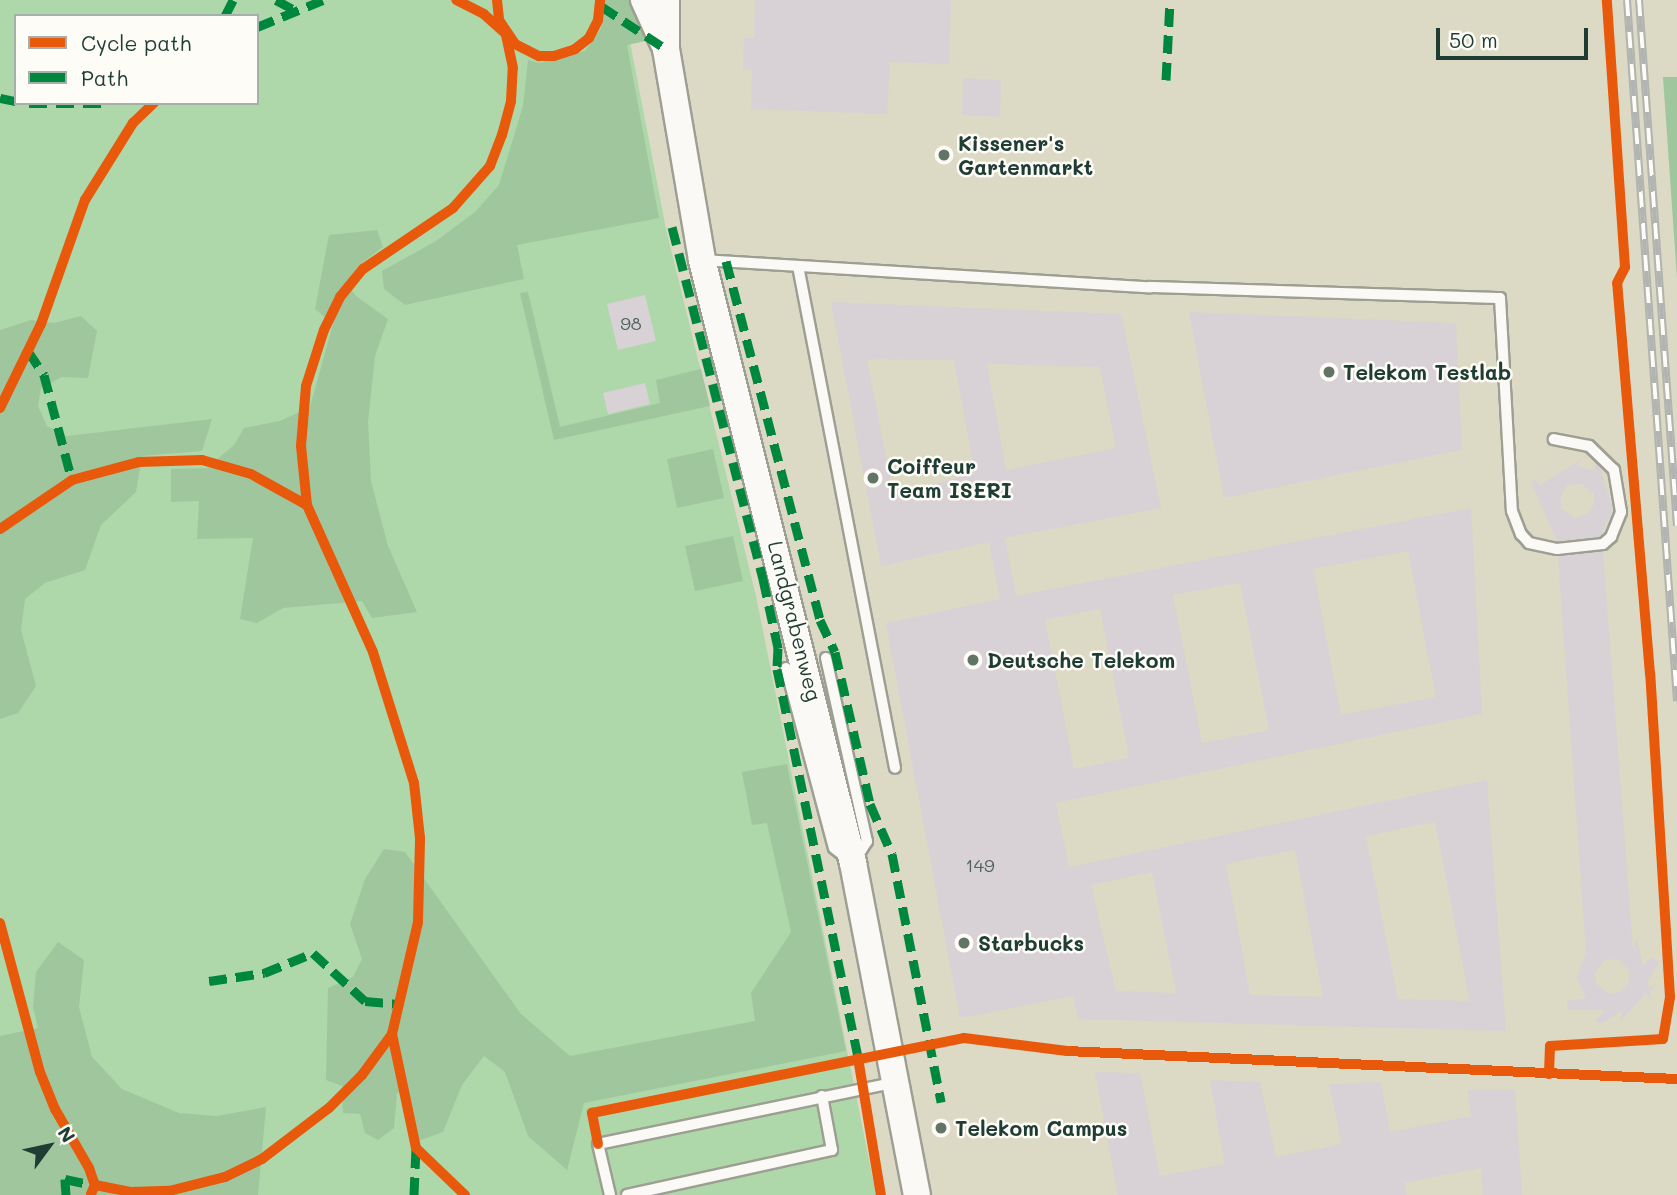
<!DOCTYPE html>
<html>
<head>
<meta charset="utf-8">
<style>
  body { margin:0 }
  #map { position:relative; width:1677px; height:1195px; overflow:hidden; background:#dcd9c4; font-family:Mali,sans-serif }
  div>[style] { position:absolute }
  [style*='--x'] { left:calc(var(--x)*1px); top:calc(var(--y)*1px); width:calc(var(--w)*1px); rotate:calc(var(--a)*1deg) }
  .green>* { inset:0; background:#aed7aa }
  .forest>* { inset:0; background:#a0c69e }
  .building>* { inset:0; background:#d8d2d6 }
  .roads { filter:drop-shadow(2px 0 #9d9f92) drop-shadow(-2px 0 #9d9f92) drop-shadow(0 2px #9d9f92) drop-shadow(0 -2px #9d9f92) }
  .lane>* { height:10px; margin:-5px; padding:0 5px; transform-origin:5px; border-radius:5px; background:#faf9f6 }
  .secondary>* { height:26px; margin:-13px; padding:0 13px; transform-origin:13px; border-radius:13px; background:#faf9f6 }
  .rail>* { height:8px; margin-top:-4px; transform-origin:0; background:repeating-linear-gradient(90deg,#fdfcf7 0 16px,#b1b4b0 0 32px); box-sizing:border-box; border-block:2px solid #b1b4b0 }
  .quiet>* { height:9px; margin-top:-4.5px; transform-origin:0; background:repeating-linear-gradient(90deg,#00873e 0 18px,transparent 0 27px) }
  .cycleway>* { height:10px; margin:-5px; padding:0 5px; transform-origin:5px; border-radius:5px; background:#e8590c }
  .dots>* { width:19px; height:19px; translate:-50% -50%; box-sizing:border-box; border:4px solid #fdfcf7; border-radius:50% }
  span { translate:-50% -50%; white-space:nowrap; text-align:center; line-height:1.15; -webkit-text-stroke:5px #fdfcf7; paint-order:stroke }
  .number-label { font-size:18px; color:#4d625c }
  .number-label span { -webkit-text-stroke-width:0 }
  .poi-label { font-size:21px; color:#1f3d34; font-weight:700 }
  .left { translate:0 -50%; text-align:left }
  .street-label { font-size:21px; color:#1f3d34 }
  .legend { position:absolute; left:14px; top:14px; width:245px; height:91px; box-sizing:border-box; background:#fdfcf7; border:2px solid #a4b0a9; margin:0; padding:9px 12px; list-style:none; font-size:21px; color:#1f3d34 }
  .legend li { display:flex; align-items:center; gap:14px; height:35px }
  .legend b { width:35px; border:2px solid #a4b0a9 }
  .north { position:absolute; left:14px; top:1111px; width:70px; height:70px; -webkit-text-stroke:5px #fdfcf7; paint-order:stroke; rotate:57deg; font-size:19px; font-weight:700; line-height:28px; text-align:center; color:#1f3d34 }
  .north::after { content:''; display:block; margin:auto; width:24px; height:32px; background:#1f3d34; clip-path:polygon(50% 0,100% 100%,50% 72%,0 100%) }
  .scale { position:absolute; left:1436px; top:28px; width:152px; height:32px; box-sizing:border-box; border:4px solid #1f3d34; border-top:0; padding-left:9px; font-size:21px; line-height:24px; white-space:nowrap; color:#1f3d34; -webkit-text-stroke:5px #fdfcf7; paint-order:stroke }
</style>
</head>
<body>
<div id="map">
  <div class="green">
    <i style="clip-path:polygon(evenodd,0 0,622px 0,666px 229px,756px 596px,876px 1195px,0 1195px,0 0,16px 16px,257px 16px,257px 103px,16px 103px,16px 16px)"></i>
  </div>
  <div class="forest">
    <i style="clip-path:polygon(605px 0,640px 0,646px 41px,627px 45px,659px 218px,517px 245px,524px 279px,405px 305px,384px 289px,382px 271px,436px 241px,475px 212px,499px 185px,523px 106px,528px 60px,539px 63px,585px 51px,601px 28px)"></i>
    <i style="clip-path:polygon(1663px 77px,1677px 77px,1677px 278px)"></i>
    <i style="clip-path:polygon(377px 230px,383px 247px,359px 265px,346px 282px,356px 296px,388px 319px,375px 356px,368px 422px,371px 481px,388px 546px,417px 612px,372px 618px,362px 601px,283px 608px,257px 623px,240px 619px,253px 538px,197px 539px,199px 501px,171px 502px,171px 469px,207px 468px,234px 445px,244px 428px,280px 421px,310px 407px,333px 324px,315px 309px,329px 235px)"></i>
    <i style="clip-path:polygon(528px 292px,560px 427px,660px 403px,656px 380px,701px 369px,710px 406px,554px 440px,520px 293px)"></i>
    <i style="clip-path:polygon(81px 316px,97px 331px,88px 378px,62px 377px,41px 388px,38px 406px,47px 426px,67px 436px,212px 419px,202px 451px,142px 456px,136px 492px,101px 525px,85px 570px,45px 583px,25px 599px,21px 630px,36px 686px,18px 713px,0 719px,0 330px,31px 320px,54px 323px)"></i>
    <i style="clip-path:polygon(713px 449px,724px 498px,677px 508px,667px 459px)"></i>
    <i style="clip-path:polygon(733px 536px,743px 581px,695px 591px,685px 546px)"></i>
    <i style="clip-path:polygon(787px 764px,846px 1051px,584px 1103px,567px 1170px,528px 1136px,505px 1072px,484px 1056px,462px 1085px,443px 1132px,418px 1141px,408px 1089px,397px 1093px,394px 1128px,378px 1140px,365px 1133px,360px 1114px,343px 1113px,342px 1086px,326px 1080px,328px 988px,353px 977px,362px 959px,350px 924px,365px 879px,384px 849px,405px 852px,521px 1014px,570px 1056px,755px 1021px,751px 993px,791px 932px,767px 823px,752px 825px,742px 772px)"></i>
    <i style="clip-path:polygon(58px 942px,84px 960px,79px 1007px,92px 1057px,122px 1089px,179px 1113px,217px 1116px,266px 1107px,258px 1195px,0 1195px,0 1036px,38px 1028px,33px 1007px,36px 972px)"></i>
  </div>
  <div class="building">
    <i style="clip-path:polygon(755px 0,951px 0,949px 64px,890px 62px,887px 114px,751px 109px,752px 70px,743px 69px,744px 38px,754px 38px)"></i>
    <i style="clip-path:polygon(963px 78px,1001px 80px,1000px 117px,962px 115px)"></i>
    <i style="clip-path:polygon(645px 295px,656px 341px,618px 350px,607px 304px)"></i>
    <i style="clip-path:polygon(evenodd,831px 302px,1121px 314px,1161px 508px,1005px 538px,1016px 596px,1471px 508px,1482px 714px,1056px 803px,1069px 867px,1487px 780px,1506px 1031px,1078px 1019px,1073px 996px,960px 1018px,886px 623px,1000px 599px,989px 542px,881px 566px,831px 302px,867px 359px,954px 360px,975px 474px,893px 493px,867px 359px,831px 302px,987px 364px,1100px 367px,1116px 448px,1006px 470px,987px 364px,831px 302px,1408px 551px,1436px 697px,1341px 715px,1313px 569px,1408px 551px,831px 302px,1240px 583px,1269px 730px,1202px 743px,1173px 595px,1240px 583px,831px 302px,1100px 609px,1129px 758px,1074px 769px,1045px 620px,1100px 609px,831px 302px,1435px 822px,1470px 1001px,1398px 999px,1366px 836px,1435px 822px,831px 302px,1295px 850px,1323px 997px,1250px 995px,1226px 864px,1295px 850px,831px 302px,1152px 872px,1176px 993px,1116px 991px,1091px 885px,1152px 872px)"></i>
    <i style="clip-path:polygon(1189px 312px,1456px 323px,1462px 450px,1224px 498px)"></i>
    <i style="clip-path:polygon(645px 383px,650px 404px,608px 414px,603px 393px)"></i>
    <i style="clip-path:polygon(evenodd,1581px 459px,1577px 466px,1595px 471px,1595px 462px,1600px 467px,1613px 509px,1600px 537px,1557px 541px,1531px 482px,1535px 479px,1540px 485px,1581px 459px,1582px 484px,1594px 494px,1594px 504px,1588px 514px,1575px 518px,1561px 508px,1561px 496px,1567px 485px,1582px 484px)"></i>
    <i style="clip-path:polygon(evenodd,1603px 551px,1633px 950px,1637px 939px,1643px 966px,1652px 957px,1659px 963px,1647px 982px,1648px 987px,1657px 985px,1649px 991px,1651px 1000px,1646px 993px,1620px 1022px,1622px 1010px,1600px 1025px,1596px 1021px,1605px 1010px,1568px 1010px,1567px 1001px,1586px 998px,1577px 978px,1586px 952px,1558px 556px,1603px 551px,1618px 959px,1630px 971px,1628px 984px,1621px 992px,1608px 994px,1596px 983px,1595px 972px,1605px 960px,1618px 959px)"></i>
    <i style="clip-path:polygon(1095px 1072px,1140px 1073px,1160px 1176px,1225px 1164px,1210px 1080px,1260px 1082px,1276px 1157px,1342px 1144px,1329px 1084px,1381px 1082px,1390px 1132px,1471px 1116px,1468px 1090px,1515px 1090px,1522px 1195px,1483px 1195px,1481px 1168px,1404px 1183px,1407px 1195px,1118px 1195px)"></i>
  </div>
  <div class="roads">
    <div class="lane">
      <i style="--x:703;--y:260;--w:448;--a:3.5"></i>
      <i style="--x:1150;--y:287;--w:350;--a:1.8"></i>
      <i style="--x:1500;--y:298;--w:213;--a:86.8"></i>
      <i style="--x:1512;--y:511;--w:25;--a:69"></i>
      <i style="--x:1521;--y:534;--w:12;--a:48"></i>
      <i style="--x:1529;--y:543;--w:29;--a:12"></i>
      <i style="--x:1557;--y:549;--w:46;--a:-6.2"></i>
      <i style="--x:1603;--y:544;--w:11;--a:-41"></i>
      <i style="--x:1611;--y:537;--w:27;--a:-68"></i>
      <i style="--x:1621;--y:512;--w:43;--a:-99.5"></i>
      <i style="--x:1614;--y:470;--w:35;--a:-136"></i>
      <i style="--x:1589;--y:446;--w:36;--a:-169"></i>
      <i style="--x:798;--y:266;--w:511;--a:79.06"></i>
      <i style="--x:826;--y:658;--w:188;--a:77.4"></i>
      <i style="--x:867;--y:841;--w:19;--a:122"></i>
      <i style="--x:786;--y:668;--w:186;--a:75.1"></i>
      <i style="--x:834;--y:848;--w:16;--a:38"></i>
      <i style="--x:610;--y:1195;--w:52;--a:-103.2"></i>
      <i style="--x:598;--y:1144;--w:301;--a:-11.7"></i>
      <i style="--x:627;--y:1195;--w:210;--a:-12.4"></i>
      <i style="--x:832;--y:1150;--w:55;--a:-100.5"></i>
    </div>
    <div class="secondary">
      <i style="--x:644;--y:0;--w:48;--a:65.6"></i>
      <i style="--x:666;--y:0;--w:49;--a:90"></i>
      <i style="--x:666;--y:49;--w:214;--a:80.3"></i>
      <i style="--x:702;--y:260;--w:622;--a:75.94"></i>
      <i style="--x:853;--y:863;--w:338;--a:79.1"></i>
    </div>
  </div>
  <div class="rail">
    <i style="--x:1627;--y:0;--w:703;--a:85.92"></i>
    <i style="--x:1639;--y:0;--w:527;--a:85.87"></i>
  </div>
  <div class="quiet">
    <i style="--x:276;--y:0;--w:21;--a:28"></i>
    <i style="--x:601;--y:6;--w:78;--a:33.5"></i>
    <i style="--x:225;--y:16;--w:18;--a:-63"></i>
    <i style="--x:257;--y:27;--w:71;--a:-22.2"></i>
    <i style="--x:1166;--y:80;--w:80;--a:-87.1"></i>
    <i style="--x:0;--y:98;--w:16;--a:11"></i>
    <i style="--x:29;--y:103;--w:81;--a:0"></i>
    <i style="--x:672;--y:227;--w:364;--a:75.5"></i>
    <i style="--x:763;--y:579;--w:71;--a:77.7"></i>
    <i style="--x:778;--y:648;--w:21;--a:93"></i>
    <i style="--x:777;--y:669;--w:402;--a:78.2"></i>
    <i style="--x:726;--y:261;--w:371;--a:75.3"></i>
    <i style="--x:820;--y:620;--w:35;--a:65"></i>
    <i style="--x:835;--y:652;--w:156;--a:77"></i>
    <i style="--x:870;--y:804;--w:55;--a:66.3"></i>
    <i style="--x:892;--y:854;--w:253;--a:78.8"></i>
    <i style="--x:28;--y:351;--w:29;--a:56"></i>
    <i style="--x:44;--y:375;--w:109;--a:75.1"></i>
    <i style="--x:209;--y:981;--w:56;--a:-8.3"></i>
    <i style="--x:264;--y:973;--w:53;--a:-22.2"></i>
    <i style="--x:313;--y:953;--w:71;--a:42.7"></i>
    <i style="--x:365;--y:1001;--w:33;--a:5"></i>
    <i style="--x:66;--y:1195;--w:16;--a:-94"></i>
    <i style="--x:65;--y:1179;--w:33;--a:12"></i>
    <i style="--x:414;--y:1195;--w:47;--a:-87.6"></i>
  </div>
  <div class="cycleway">
    <i style="--x:497;--y:0;--w:20;--a:84"></i>
    <i style="--x:499;--y:20;--w:29;--a:56"></i>
    <i style="--x:515;--y:44;--w:27;--a:27"></i>
    <i style="--x:539;--y:56;--w:15;--a:0"></i>
    <i style="--x:554;--y:56;--w:22;--a:-18"></i>
    <i style="--x:575;--y:49;--w:18;--a:-38"></i>
    <i style="--x:589;--y:38;--w:20;--a:-63"></i>
    <i style="--x:598;--y:20;--w:20;--a:-84"></i>
    <i style="--x:0;--y:408;--w:93;--a:-64"></i>
    <i style="--x:41;--y:324;--w:132;--a:-70.5"></i>
    <i style="--x:85;--y:200;--w:91;--a:-58.1"></i>
    <i style="--x:133;--y:123;--w:29;--a:-44"></i>
    <i style="--x:0;--y:529;--w:87;--a:-34.2"></i>
    <i style="--x:72;--y:480;--w:69;--a:-15"></i>
    <i style="--x:139;--y:462;--w:63;--a:-1.8"></i>
    <i style="--x:202;--y:460;--w:51;--a:15.9"></i>
    <i style="--x:251;--y:474;--w:64;--a:29"></i>
    <i style="--x:0;--y:923;--w:154;--a:75"></i>
    <i style="--x:40;--y:1072;--w:40;--a:68"></i>
    <i style="--x:55;--y:1109;--w:68;--a:60"></i>
    <i style="--x:89;--y:1168;--w:18;--a:71"></i>
    <i style="--x:95;--y:1185;--w:10;--a:114"></i>
    <i style="--x:392;--y:1034;--w:115;--a:-76.9"></i>
    <i style="--x:418;--y:922;--w:84;--a:-88.6"></i>
    <i style="--x:420;--y:838;--w:55;--a:-96.2"></i>
    <i style="--x:414;--y:783;--w:137;--a:-107.4"></i>
    <i style="--x:373;--y:652;--w:161;--a:-114.2"></i>
    <i style="--x:307;--y:505;--w:59;--a:-95.8"></i>
    <i style="--x:301;--y:446;--w:60;--a:-85.2"></i>
    <i style="--x:306;--y:386;--w:59;--a:-72.2"></i>
    <i style="--x:324;--y:330;--w:37;--a:-64"></i>
    <i style="--x:340;--y:297;--w:36;--a:-51"></i>
    <i style="--x:363;--y:269;--w:109;--a:-34.1"></i>
    <i style="--x:453;--y:208;--w:56;--a:-48.6"></i>
    <i style="--x:490;--y:166;--w:33;--a:-69"></i>
    <i style="--x:502;--y:135;--w:35;--a:-75"></i>
    <i style="--x:511;--y:101;--w:33;--a:-87"></i>
    <i style="--x:513;--y:68;--w:35;--a:-102"></i>
    <i style="--x:506;--y:34;--w:30;--a:-138"></i>
    <i style="--x:484;--y:14;--w:31;--a:-153"></i>
    <i style="--x:858;--y:1058;--w:139;--a:80.5"></i>
    <i style="--x:1549;--y:1074;--w:28;--a:-88"></i>
    <i style="--x:1550;--y:1046;--w:113;--a:-3.5"></i>
    <i style="--x:1663;--y:1039;--w:43;--a:-80.5"></i>
    <i style="--x:1670;--y:997;--w:324;--a:-93.5"></i>
    <i style="--x:1650;--y:674;--w:392;--a:-94.8"></i>
    <i style="--x:1617;--y:283;--w:18;--a:-63"></i>
    <i style="--x:1625;--y:267;--w:268;--a:-93.9"></i>
    <i style="--x:598;--y:1144;--w:32;--a:-101"></i>
    <i style="--x:592;--y:1113;--w:379;--a:-11.4"></i>
    <i style="--x:964;--y:1038;--w:104;--a:7.2"></i>
    <i style="--x:1067;--y:1051;--w:611;--a:2.63"></i>
    <i style="--x:95;--y:1185;--w:37;--a:11"></i>
    <i style="--x:131;--y:1192;--w:38;--a:-2"></i>
    <i style="--x:169;--y:1191;--w:58;--a:-14"></i>
    <i style="--x:225;--y:1177;--w:41;--a:-25.9"></i>
    <i style="--x:262;--y:1159;--w:84;--a:-37.3"></i>
    <i style="--x:329;--y:1108;--w:47;--a:-45"></i>
    <i style="--x:362;--y:1075;--w:51;--a:-53.8"></i>
    <i style="--x:392;--y:1034;--w:116;--a:78.1"></i>
    <i style="--x:416;--y:1148;--w:68;--a:43.8"></i>
  </div>
  <div class="dots">
    <i style="left:944px;top:155px;background:#617466"></i>
    <i style="left:1329px;top:372px;background:#617466"></i>
    <i style="left:873px;top:478px;background:#617466"></i>
    <i style="left:973px;top:660px;background:#617466"></i>
    <i style="left:964px;top:943px;background:#617466"></i>
    <i style="left:941px;top:1128px;background:#617466"></i>
  </div>
  <div class="number-label">
    <span style="left:631px;top:323px">98</span>
    <span style="left:980px;top:865px">149</span>
  </div>
  <div class="poi-label">
    <span class="left" style="left:958px;top:155px">Kissener's<br>Gartenmarkt</span>
    <span class="left" style="left:1343px;top:372px">Telekom Testlab</span>
    <span class="left" style="left:887px;top:478px">Coiffeur<br>Team ISERI</span>
    <span class="left" style="left:987px;top:660px">Deutsche Telekom</span>
    <span class="left" style="left:978px;top:943px">Starbucks</span>
    <span class="left" style="left:955px;top:1128px">Telekom Campus</span>
  </div>
  <div class="street-label">
    <span style="left:795px;top:621px;rotate:76deg">Landgrabenweg</span>
  </div>
  <ul class="legend">
  <li><b style="height:9px;background:#e8590c"></b>Cycle path</li>
  <li><b style="height:9px;background:#00873e"></b>Path</li>
  </ul>
  <div class="north">N</div>
  <div class="scale">50 m</div>
</div>
</body>
</html>
